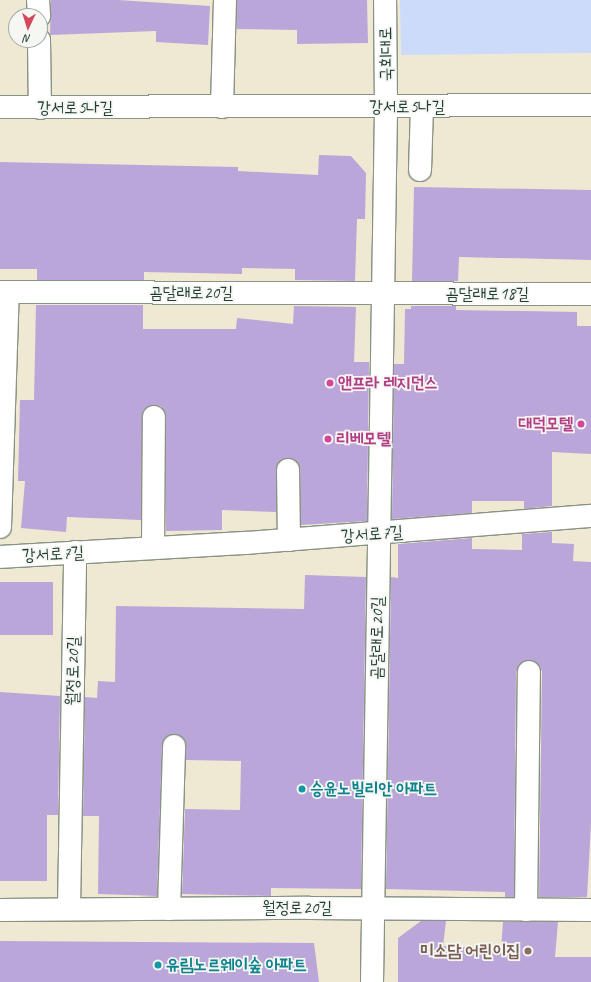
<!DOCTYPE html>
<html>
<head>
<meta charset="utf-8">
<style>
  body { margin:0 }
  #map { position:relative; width:591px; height:982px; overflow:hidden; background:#efe9d3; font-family:Caveat,"Poor Story",sans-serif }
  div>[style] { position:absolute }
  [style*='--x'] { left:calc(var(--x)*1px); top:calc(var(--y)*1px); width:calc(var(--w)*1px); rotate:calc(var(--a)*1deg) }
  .built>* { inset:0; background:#cddbfa }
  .building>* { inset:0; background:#baa6d8 }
  .roads { filter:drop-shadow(1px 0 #879384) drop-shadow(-1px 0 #879384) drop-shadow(0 1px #879384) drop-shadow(0 -1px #879384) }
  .minor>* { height:22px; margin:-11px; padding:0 11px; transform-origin:11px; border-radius:11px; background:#fff }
  .dots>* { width:11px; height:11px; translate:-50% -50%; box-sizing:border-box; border:2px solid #f6f6f2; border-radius:50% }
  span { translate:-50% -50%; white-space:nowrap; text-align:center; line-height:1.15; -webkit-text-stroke:3.5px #f6f6f2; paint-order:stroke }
  .street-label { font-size:17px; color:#1f3d34 }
  .hotel-label { font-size:17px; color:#b23c85; font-weight:700 }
  .left { translate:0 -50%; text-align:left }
  .right { translate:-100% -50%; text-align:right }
  .culture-label { font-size:17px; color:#0d838f; font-weight:700 }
  .education-label { font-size:17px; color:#785e54; font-weight:700 }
  .north { position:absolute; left:8px; top:8px; width:40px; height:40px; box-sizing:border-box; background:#f6f6f2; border:1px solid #a0aca6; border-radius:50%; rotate:184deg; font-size:11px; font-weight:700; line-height:16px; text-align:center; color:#1f3d34 }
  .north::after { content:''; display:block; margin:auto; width:14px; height:18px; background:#d1495b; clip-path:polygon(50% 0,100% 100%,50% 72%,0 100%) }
</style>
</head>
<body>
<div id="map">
  <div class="built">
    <i style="clip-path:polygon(400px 0,591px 0,591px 53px,401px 55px)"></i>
  </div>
  <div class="building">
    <i style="clip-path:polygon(51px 0,118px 0,210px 6px,208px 45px,156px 42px,156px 31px,50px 35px)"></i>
    <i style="clip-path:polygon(237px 0,367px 0,368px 43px,297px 44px,297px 30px,237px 29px)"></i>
    <i style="clip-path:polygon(319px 155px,351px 156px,366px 173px,365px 219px,357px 219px,355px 281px,295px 280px,295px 269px,242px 268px,242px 274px,144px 272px,144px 280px,37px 280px,37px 269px,0 269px,0 162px,238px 167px,238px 171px,318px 175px)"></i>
    <i style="clip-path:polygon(414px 187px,591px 190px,591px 260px,459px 257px,458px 281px,412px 281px)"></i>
    <i style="clip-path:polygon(36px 305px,143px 305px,143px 329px,236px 329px,237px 318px,293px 324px,294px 306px,356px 307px,354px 362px,369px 362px,367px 521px,301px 525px,300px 469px,294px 459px,287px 458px,277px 464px,276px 470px,276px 512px,222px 510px,222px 530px,166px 531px,166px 417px,161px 406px,154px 405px,143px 410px,142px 417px,141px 520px,67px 517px,66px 532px,21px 528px,25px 481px,18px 481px,20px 400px,34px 400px)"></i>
    <i style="clip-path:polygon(411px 306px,456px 306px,456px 310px,577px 312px,577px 326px,591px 326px,591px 454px,552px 452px,552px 506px,524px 509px,524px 501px,472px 501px,472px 513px,392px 519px,394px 364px,404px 364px,405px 309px,411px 309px)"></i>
    <i style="clip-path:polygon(552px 532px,552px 543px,574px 544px,573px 561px,591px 562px,591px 823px,587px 897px,539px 897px,542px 672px,540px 666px,530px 660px,523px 661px,516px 672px,514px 897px,505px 897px,505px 892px,386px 889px,391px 577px,398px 578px,398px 544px,472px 538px,472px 549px,522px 550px,522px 534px)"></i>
    <i style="clip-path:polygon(305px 575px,366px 577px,361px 889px,271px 888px,271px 896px,182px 894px,185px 809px,240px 810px,241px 761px,186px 760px,185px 740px,174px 734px,164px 739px,162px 746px,157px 896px,98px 894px,99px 816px,83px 816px,85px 697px,97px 698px,98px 681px,115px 682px,116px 606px,304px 609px)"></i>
    <i style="clip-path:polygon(0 582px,53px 582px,53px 635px,0 635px)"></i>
    <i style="clip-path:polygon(0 692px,60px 696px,58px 815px,47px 815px,47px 881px,0 881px)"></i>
    <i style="clip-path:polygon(421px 921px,446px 921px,443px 946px,501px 949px,503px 922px,558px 922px,555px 957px,591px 957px,591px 982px,398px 982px,398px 938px)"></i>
    <i style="clip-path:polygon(0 941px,314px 943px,319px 982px,0 982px)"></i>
  </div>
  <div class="roads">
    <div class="minor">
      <i style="--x:38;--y:0;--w:16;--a:86"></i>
      <i style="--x:39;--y:40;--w:68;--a:89.2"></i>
      <i style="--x:0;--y:107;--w:591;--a:-0.19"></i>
      <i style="--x:222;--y:107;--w:107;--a:-88.4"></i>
      <i style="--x:420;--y:170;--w:63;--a:-88.2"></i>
      <i style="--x:0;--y:292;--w:591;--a:0.19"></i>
      <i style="--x:288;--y:470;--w:70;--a:89.2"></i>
      <i style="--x:0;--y:527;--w:235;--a:-88.1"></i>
      <i style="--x:153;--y:548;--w:131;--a:-89.6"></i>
      <i style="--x:0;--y:557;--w:246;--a:-3.3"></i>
      <i style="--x:246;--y:543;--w:346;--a:-4.5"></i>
      <i style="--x:69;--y:909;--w:357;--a:-89"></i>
      <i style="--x:169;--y:909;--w:163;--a:-88.2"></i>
      <i style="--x:0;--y:910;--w:309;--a:-0.4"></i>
      <i style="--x:309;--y:908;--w:282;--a:0.4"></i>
      <i style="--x:526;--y:910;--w:238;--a:-89.3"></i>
      <i style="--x:372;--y:982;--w:874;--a:-89.08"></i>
      <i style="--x:386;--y:108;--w:108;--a:-90.5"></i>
    </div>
  </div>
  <div class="dots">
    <i style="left:330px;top:383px;background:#d1479c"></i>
    <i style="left:581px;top:424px;background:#d1479c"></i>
    <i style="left:328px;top:439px;background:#d1479c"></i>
    <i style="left:302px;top:789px;background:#0f9aa8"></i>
    <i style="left:528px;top:951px;background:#8d6e63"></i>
    <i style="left:158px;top:965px;background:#0f9aa8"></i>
  </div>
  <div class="street-label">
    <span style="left:386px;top:54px;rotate:-91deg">국회대로</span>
    <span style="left:407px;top:107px">강서로5나길</span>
    <span style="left:75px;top:108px">강서로5나길</span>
    <span style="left:191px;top:293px">곰달래로20길</span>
    <span style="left:487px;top:294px">곰달래로18길</span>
    <span style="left:372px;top:534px;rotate:-4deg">강서로7길</span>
    <span style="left:53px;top:554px;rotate:-3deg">강서로7길</span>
    <span style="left:377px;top:638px;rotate:-89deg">곰달래로20길</span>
    <span style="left:73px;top:671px;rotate:-89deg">월정로20길</span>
    <span style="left:297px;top:908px">월정로20길</span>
  </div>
  <div class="hotel-label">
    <span class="left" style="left:338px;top:383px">앤프라 레지던스</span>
    <span class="right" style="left:573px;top:424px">대덕모텔</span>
    <span class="left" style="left:336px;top:439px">리베모텔</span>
  </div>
  <div class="culture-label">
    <span class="left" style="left:310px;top:789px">승윤노빌리안 아파트</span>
    <span class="left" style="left:166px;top:965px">유림노르웨이숲 아파트</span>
  </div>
  <div class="education-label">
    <span class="right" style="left:520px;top:951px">미소담 어린이집</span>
  </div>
  <div class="north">N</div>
</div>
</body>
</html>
